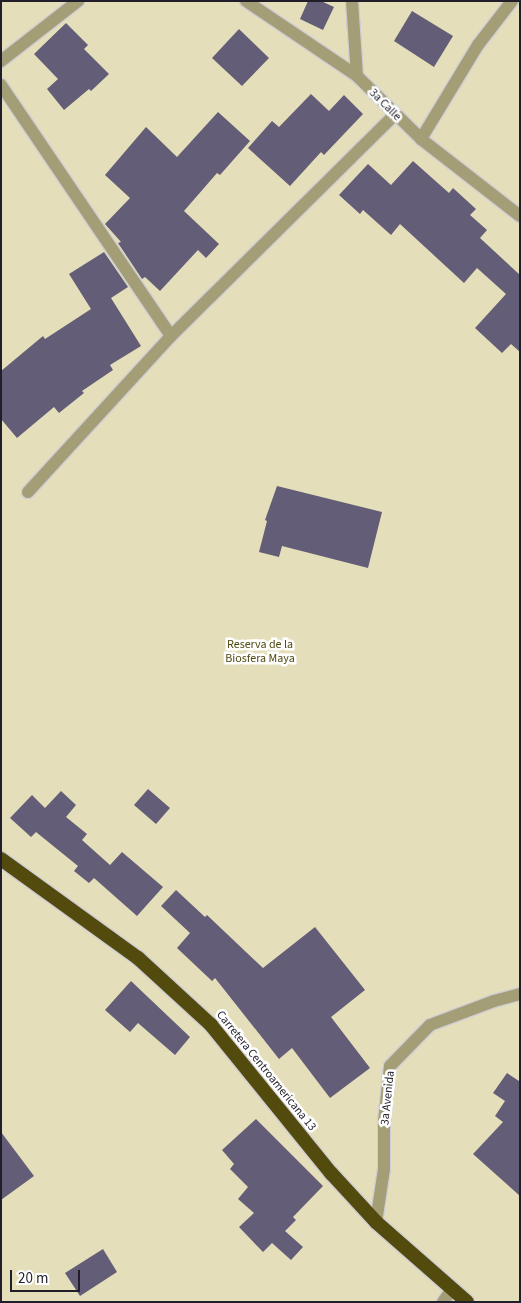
<!DOCTYPE html>
<html>
<head>
<meta charset="utf-8">
<style>
  body { margin:0 }
  #map { position:relative; width:521px; height:1303px; overflow:hidden; background:#f5f4fa; font-family:"Source Sans 3",sans-serif }
  div>[style] { position:absolute }
  [style*='--x'] { left:calc(var(--x)*1px); top:calc(var(--y)*1px); width:calc(var(--w)*1px); rotate:calc(var(--a)*1deg) }
  .green>* { inset:0; background:#e4dfba }
  .building>* { inset:0; background:#635d77 }
  .roads { filter:drop-shadow(1px 0 #cfcdd4) drop-shadow(-1px 0 #cfcdd4) drop-shadow(0 1px #cfcdd4) drop-shadow(0 -1px #cfcdd4) }
  .minor>* { height:12px; margin:-6px; padding:0 6px; transform-origin:6px; border-radius:6px; background:#a49e77 }
  .trunk>* { height:14px; margin:-7px; padding:0 7px; transform-origin:7px; border-radius:7px; background:#534a0d }
  span { translate:-50% -50%; white-space:nowrap; text-align:center; line-height:1.15; -webkit-text-stroke:5px #fff; paint-order:stroke }
  .street-label { font-size:12px; color:#211e29 }
  .park-label { font-size:12px; color:#514912 }
  .frame { position:absolute; inset:0; border:2px solid #211e29; pointer-events:none }
  .scale { position:absolute; left:10px; top:1270px; width:70px; height:22px; box-sizing:border-box; border:2px solid #211e29; border-top:0; padding-left:6px; font-size:15px; line-height:18px; white-space:nowrap; color:#211e29; -webkit-text-stroke:4px #fff; paint-order:stroke }
</style>
</head>
<body>
<div id="map">
  <div class="green">
    <i style="clip-path:polygon(1px 1px,520px 1px,520px 1302px,1px 1302px)"></i>
  </div>
  <div class="building">
    <i style="clip-path:polygon(308px 1px,321px 1px,334px 7px,323px 30px,300px 19px)"></i>
    <i style="clip-path:polygon(412px 11px,453px 36px,434px 67px,394px 41px)"></i>
    <i style="clip-path:polygon(66px 23px,88px 45px,84px 49px,109px 74px,91px 91px,89px 89px,64px 110px,47px 89px,58px 79px,34px 54px)"></i>
    <i style="clip-path:polygon(239px 29px,269px 58px,242px 86px,212px 58px)"></i>
    <i style="clip-path:polygon(311px 94px,329px 111px,344px 95px,363px 114px,324px 155px,321px 152px,290px 186px,248px 148px,272px 121px,279px 127px)"></i>
    <i style="clip-path:polygon(218px 112px,250px 141px,220px 175px,217px 173px,184px 211px,219px 244px,206px 258px,198px 250px,160px 291px,145px 277px,142px 279px,118px 243px,121px 242px,105px 224px,130px 198px,105px 175px,146px 127px,177px 157px)"></i>
    <i style="clip-path:polygon(413px 161px,449px 193px,453px 188px,476px 209px,470px 215px,487px 230px,480px 238px,520px 275px,520px 352px,511px 344px,502px 353px,475px 328px,506px 294px,477px 268px,464px 283px,400px 224px,391px 235px,363px 210px,360px 214px,339px 195px,368px 164px,391px 185px)"></i>
    <i style="clip-path:polygon(104px 252px,128px 287px,111px 298px,141px 346px,110px 365px,113px 370px,82px 391px,84px 393px,59px 413px,54px 407px,17px 438px,1px 419px,1px 371px,43px 336px,45px 339px,91px 309px,69px 274px)"></i>
    <i style="clip-path:polygon(277px 486px,382px 512px,368px 568px,282px 546px,279px 557px,259px 552px,267px 521px,265px 520px)"></i>
    <i style="clip-path:polygon(148px 789px,170px 808px,156px 824px,134px 805px)"></i>
    <i style="clip-path:polygon(61px 791px,76px 805px,66px 817px,87px 834px,82px 840px,110px 865px,122px 852px,163px 887px,137px 916px,94px 878px,89px 883px,74px 871px,78px 866px,36px 832px,31px 837px,10px 818px,32px 795px,45px 808px)"></i>
    <i style="clip-path:polygon(176px 890px,205px 917px,207px 915px,263px 968px,315px 927px,365px 990px,331px 1017px,370px 1068px,330px 1098px,292px 1048px,279px 1059px,215px 978px,212px 981px,177px 948px,190px 933px,161px 906px)"></i>
    <i style="clip-path:polygon(131px 981px,190px 1037px,175px 1055px,138px 1023px,130px 1032px,105px 1010px)"></i>
    <i style="clip-path:polygon(507px 1073px,519px 1081px,520px 1080px,520px 1196px,473px 1154px,503px 1122px,495px 1116px,505px 1101px,493px 1093px)"></i>
    <i style="clip-path:polygon(256px 1119px,323px 1186px,293px 1217px,296px 1220px,285px 1231px,303px 1247px,291px 1260px,272px 1243px,263px 1252px,239px 1227px,254px 1213px,238px 1199px,248px 1187px,230px 1169px,234px 1164px,222px 1150px)"></i>
    <i style="clip-path:polygon(1px 1132px,34px 1176px,1px 1200px)"></i>
    <i style="clip-path:polygon(103px 1249px,117px 1272px,80px 1296px,65px 1273px)"></i>
  </div>
  <div class="roads">
    <div class="minor">
      <i style="--x:246;--y:1;--w:134;--a:34"></i>
      <i style="--x:357;--y:76;--w:90;--a:44.5"></i>
      <i style="--x:421;--y:139;--w:125;--a:37.9"></i>
      <i style="--x:352;--y:1;--w:75;--a:86.2"></i>
      <i style="--x:1;--y:61;--w:98;--a:-37.9"></i>
      <i style="--x:1;--y:85;--w:303;--a:55.9"></i>
      <i style="--x:421;--y:139;--w:110;--a:-58.8"></i>
      <i style="--x:478;--y:45;--w:56;--a:-52.3"></i>
      <i style="--x:28;--y:492;--w:212;--a:-47.5"></i>
      <i style="--x:171;--y:336;--w:314;--a:-44.7"></i>
      <i style="--x:376;--y:1222;--w:54;--a:-81.4"></i>
      <i style="--x:384;--y:1169;--w:47;--a:-90"></i>
      <i style="--x:384;--y:1122;--w:56;--a:-83.9"></i>
      <i style="--x:390;--y:1066;--w:57;--a:-45.7"></i>
      <i style="--x:430;--y:1025;--w:68;--a:-20.6"></i>
      <i style="--x:494;--y:1001;--w:27;--a:-15"></i>
      <i style="--x:443;--y:1302;--w:16;--a:-55"></i>
    </div>
    <div class="trunk">
      <i style="--x:1;--y:859;--w:169;--a:35.9"></i>
      <i style="--x:138;--y:958;--w:99;--a:42.5"></i>
      <i style="--x:211;--y:1025;--w:191;--a:51"></i>
      <i style="--x:331;--y:1173;--w:67;--a:47.4"></i>
      <i style="--x:376;--y:1222;--w:121;--a:41.3"></i>
    </div>
  </div>
  <div class="street-label">
    <span style="left:385px;top:105px;rotate:45deg">3a Calle</span>
    <span style="left:266px;top:1071px;rotate:51deg">Carretera Centroamericana 13</span>
    <span style="left:388px;top:1098px;rotate:-84deg">3a Avenida</span>
  </div>
  <div class="park-label">
    <span style="left:260px;top:652px">Reserva de la<br>Biosfera Maya</span>
  </div>
  <div class="frame"></div>
  <div class="scale">20 m</div>
</div>
</body>
</html>
